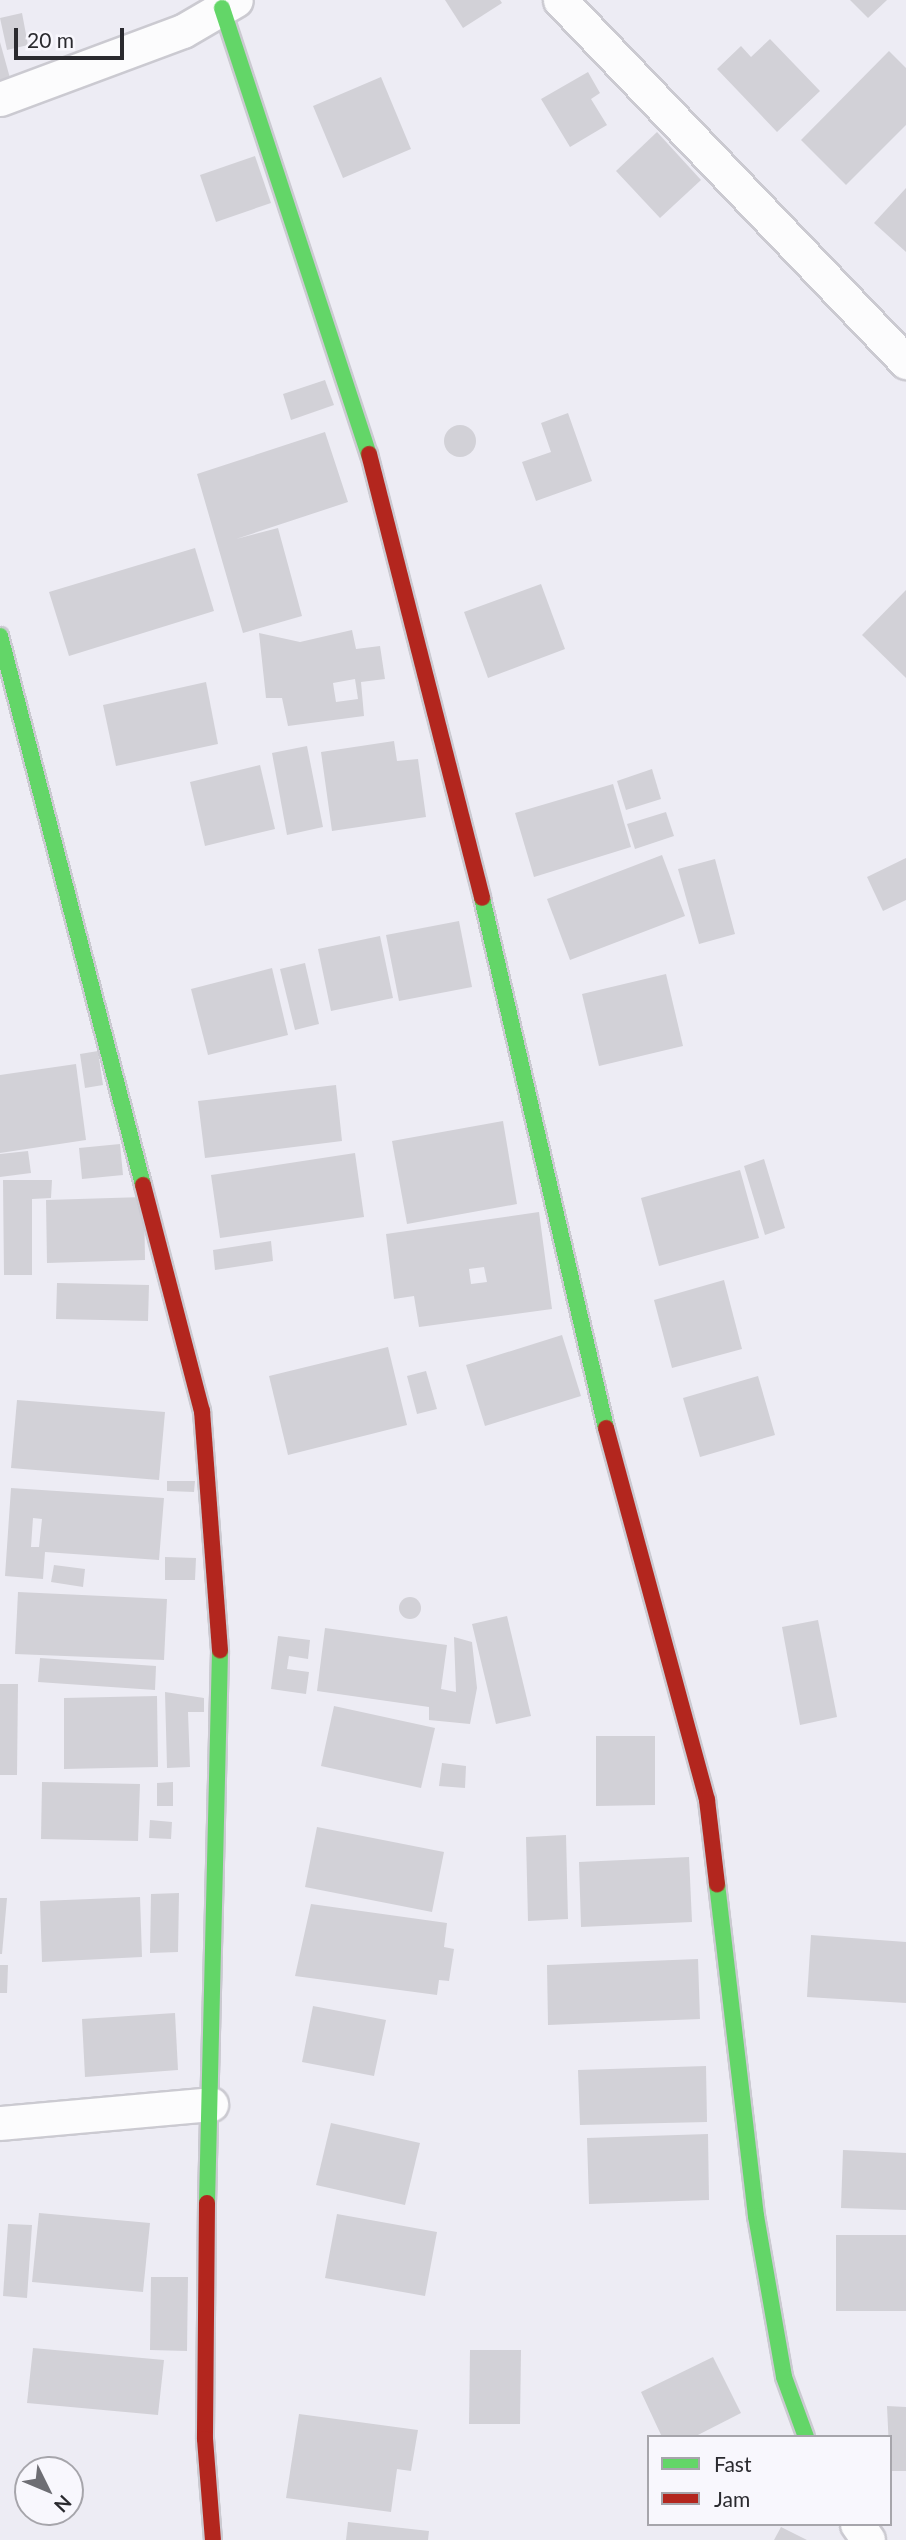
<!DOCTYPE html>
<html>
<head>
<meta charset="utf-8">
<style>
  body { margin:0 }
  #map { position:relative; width:906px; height:2540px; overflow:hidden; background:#edecf4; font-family:Lato,sans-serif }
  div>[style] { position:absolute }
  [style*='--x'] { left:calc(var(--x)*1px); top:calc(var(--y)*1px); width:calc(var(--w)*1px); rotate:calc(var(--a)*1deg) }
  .building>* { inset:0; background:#d2d1d7 }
  .round { border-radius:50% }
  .roads { filter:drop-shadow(2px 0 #cbcad1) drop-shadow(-2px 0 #cbcad1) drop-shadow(0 2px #cbcad1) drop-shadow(0 -2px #cbcad1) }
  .street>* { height:33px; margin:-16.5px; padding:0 16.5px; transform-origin:16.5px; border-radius:16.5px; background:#fcfcfd }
  .fast>* { height:16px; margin:-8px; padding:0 8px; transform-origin:8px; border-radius:8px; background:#63d668 }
  .jam>* { height:16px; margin:-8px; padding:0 8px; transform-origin:8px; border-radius:8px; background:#b3261e }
  span { translate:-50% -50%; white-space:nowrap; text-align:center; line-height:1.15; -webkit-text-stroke:7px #f8f7fd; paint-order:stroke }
  .legend { position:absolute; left:647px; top:2435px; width:245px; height:91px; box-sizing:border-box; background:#f8f7fd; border:2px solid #a6a5ab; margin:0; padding:9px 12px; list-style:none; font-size:21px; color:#2a2a2f }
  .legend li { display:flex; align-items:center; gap:14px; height:35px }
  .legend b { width:35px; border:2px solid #a6a5ab }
  .north { position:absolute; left:14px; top:2456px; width:70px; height:70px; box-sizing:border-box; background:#f8f7fd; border:2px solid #a6a5ab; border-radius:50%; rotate:133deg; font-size:19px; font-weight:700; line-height:28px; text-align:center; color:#2a2a2f }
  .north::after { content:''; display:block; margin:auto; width:24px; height:32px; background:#6e6e74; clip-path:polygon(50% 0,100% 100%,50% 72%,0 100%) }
  .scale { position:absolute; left:14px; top:28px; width:110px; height:32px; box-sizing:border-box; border:4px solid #2a2a2f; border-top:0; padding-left:9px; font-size:21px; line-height:24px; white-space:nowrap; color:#2a2a2f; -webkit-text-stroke:5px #f8f7fd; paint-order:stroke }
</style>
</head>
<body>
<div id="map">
  <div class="building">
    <i style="clip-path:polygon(445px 0,500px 0,502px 3px,463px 28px)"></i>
    <i style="clip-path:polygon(850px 0,887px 0,868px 18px)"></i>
    <i style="clip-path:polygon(22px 13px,28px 45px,7px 50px,0 18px)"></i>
    <i style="clip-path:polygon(770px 39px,820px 91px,777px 132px,717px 69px,741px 46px,751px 57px)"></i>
    <i style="clip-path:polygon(0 42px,10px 78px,0 80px)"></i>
    <i style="clip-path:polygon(889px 51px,906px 68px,906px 125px,846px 185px,801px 140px)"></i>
    <i style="clip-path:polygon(588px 72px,600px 93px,591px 99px,607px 125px,570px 147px,541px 99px)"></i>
    <i style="clip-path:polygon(381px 77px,411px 149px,343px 178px,313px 106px)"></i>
    <i style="clip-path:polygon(657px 132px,701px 180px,660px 218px,616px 171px)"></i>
    <i style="clip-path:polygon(255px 156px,271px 203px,216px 222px,200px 175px)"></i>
    <i style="clip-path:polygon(906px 188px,906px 252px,874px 223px)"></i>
    <i style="clip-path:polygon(325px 380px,334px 405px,291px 420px,283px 394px)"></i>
    <i style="clip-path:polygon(568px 413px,592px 481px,536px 501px,522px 462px,551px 452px,541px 423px)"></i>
    <i class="round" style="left:444px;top:425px;width:32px;height:32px"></i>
    <i style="clip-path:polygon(325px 432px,348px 502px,236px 539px,278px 528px,302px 616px,243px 633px,197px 474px)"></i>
    <i style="clip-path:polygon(195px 548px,214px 611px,69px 656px,49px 592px)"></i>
    <i style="clip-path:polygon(541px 584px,565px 649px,488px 678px,464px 612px)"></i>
    <i style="clip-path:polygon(906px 590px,906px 678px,862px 635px)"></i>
    <i style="clip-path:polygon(evenodd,352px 630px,356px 649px,380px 646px,385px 679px,361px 682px,364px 716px,288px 726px,282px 698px,266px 698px,259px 633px,300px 642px,352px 630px,355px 679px,358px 699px,336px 702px,333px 683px,355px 679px)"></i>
    <i style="clip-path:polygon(206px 682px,218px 744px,116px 766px,103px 705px)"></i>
    <i style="clip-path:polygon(394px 741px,397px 761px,418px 759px,426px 817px,332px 831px,321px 752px)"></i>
    <i style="clip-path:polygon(307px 746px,323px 827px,287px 835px,272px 753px)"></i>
    <i style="clip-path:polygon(260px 765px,275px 829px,205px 846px,190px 782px)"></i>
    <i style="clip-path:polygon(652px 769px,661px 799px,626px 810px,617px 781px)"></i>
    <i style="clip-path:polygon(613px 784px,631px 847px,534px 877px,515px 813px)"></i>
    <i style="clip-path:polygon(666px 812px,674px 836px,635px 849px,627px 824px)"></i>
    <i style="clip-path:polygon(662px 855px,685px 916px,570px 960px,547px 899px)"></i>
    <i style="clip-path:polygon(906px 858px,906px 900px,883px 911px,867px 877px)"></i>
    <i style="clip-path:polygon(715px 859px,735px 934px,699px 944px,678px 869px)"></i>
    <i style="clip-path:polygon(459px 921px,472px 987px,399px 1001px,386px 935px)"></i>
    <i style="clip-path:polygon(380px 936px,393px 998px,331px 1011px,318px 949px)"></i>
    <i style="clip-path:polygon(305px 963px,319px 1024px,295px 1030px,280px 969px)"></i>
    <i style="clip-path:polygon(272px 968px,288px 1035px,208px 1055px,191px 989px)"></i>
    <i style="clip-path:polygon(666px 974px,683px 1046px,599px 1066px,582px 994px)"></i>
    <i style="clip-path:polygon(98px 1051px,103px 1085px,85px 1088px,80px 1054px)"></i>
    <i style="clip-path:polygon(76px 1064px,86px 1140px,0 1153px,0 1075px)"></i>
    <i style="clip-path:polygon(336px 1085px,342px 1141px,205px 1158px,198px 1101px)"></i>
    <i style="clip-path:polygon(503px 1121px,517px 1204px,407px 1224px,392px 1141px)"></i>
    <i style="clip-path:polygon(120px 1144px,123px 1175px,82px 1179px,79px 1148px)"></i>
    <i style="clip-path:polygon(28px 1151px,31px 1173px,0 1177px,0 1154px)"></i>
    <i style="clip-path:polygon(355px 1153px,364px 1217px,220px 1238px,211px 1175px)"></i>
    <i style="clip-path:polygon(764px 1159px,785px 1228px,765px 1235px,744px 1166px)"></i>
    <i style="clip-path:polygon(740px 1170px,759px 1238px,659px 1266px,641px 1198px)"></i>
    <i style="clip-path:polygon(3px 1180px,52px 1180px,51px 1198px,32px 1199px,32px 1275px,4px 1275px)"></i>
    <i style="clip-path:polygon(144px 1197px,145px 1260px,47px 1263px,46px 1200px)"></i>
    <i style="clip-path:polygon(evenodd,539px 1212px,552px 1309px,419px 1327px,414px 1296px,394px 1299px,386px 1234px,539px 1212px,484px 1267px,487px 1282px,471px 1284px,469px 1269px,484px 1267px)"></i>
    <i style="clip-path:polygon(271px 1241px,273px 1261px,215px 1270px,213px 1250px)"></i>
    <i style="clip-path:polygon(724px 1280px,742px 1349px,672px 1368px,654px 1300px)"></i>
    <i style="clip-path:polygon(57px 1283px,149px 1285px,148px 1321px,56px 1319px)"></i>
    <i style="clip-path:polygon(562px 1335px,581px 1396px,485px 1426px,466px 1365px)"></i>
    <i style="clip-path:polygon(388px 1347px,407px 1425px,288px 1455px,269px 1376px)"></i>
    <i style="clip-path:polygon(426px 1371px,437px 1409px,417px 1414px,407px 1376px)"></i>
    <i style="clip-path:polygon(758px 1376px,775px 1435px,700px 1457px,683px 1398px)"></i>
    <i style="clip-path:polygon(17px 1400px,165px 1412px,159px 1480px,11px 1468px)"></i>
    <i style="clip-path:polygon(167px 1481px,195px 1481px,194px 1492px,167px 1491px)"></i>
    <i style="clip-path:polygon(evenodd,11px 1488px,164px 1498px,159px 1560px,45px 1552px,43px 1579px,5px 1576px,11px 1488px,33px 1518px,42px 1519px,39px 1547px,31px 1547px,33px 1518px)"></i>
    <i style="clip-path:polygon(165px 1557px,196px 1558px,195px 1580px,165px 1580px)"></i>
    <i style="clip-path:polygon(54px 1565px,85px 1569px,83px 1587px,51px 1582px)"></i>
    <i style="clip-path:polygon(18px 1592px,167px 1599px,164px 1660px,15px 1654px)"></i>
    <i class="round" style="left:399px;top:1597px;width:22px;height:22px"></i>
    <i style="clip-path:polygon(507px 1616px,531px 1716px,496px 1724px,472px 1624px)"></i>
    <i style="clip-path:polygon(818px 1620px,837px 1717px,800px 1725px,782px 1627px)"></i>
    <i style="clip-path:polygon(325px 1628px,447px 1645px,441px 1689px,456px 1692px,454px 1637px,472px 1642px,477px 1688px,470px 1724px,429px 1720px,429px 1707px,317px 1691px)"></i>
    <i style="clip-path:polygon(278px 1636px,310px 1640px,308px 1659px,289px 1656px,287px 1669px,309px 1672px,306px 1694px,271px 1689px)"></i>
    <i style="clip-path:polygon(40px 1658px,156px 1666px,155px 1690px,38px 1682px)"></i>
    <i style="clip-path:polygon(0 1684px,18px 1684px,17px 1775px,0 1775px)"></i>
    <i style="clip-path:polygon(165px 1692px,204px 1698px,204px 1712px,188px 1712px,190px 1767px,167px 1768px)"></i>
    <i style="clip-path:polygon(157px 1696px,158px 1767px,64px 1769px,64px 1698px)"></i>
    <i style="clip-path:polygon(334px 1706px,435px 1728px,421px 1788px,321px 1766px)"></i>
    <i style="clip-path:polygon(596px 1736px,655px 1736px,655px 1805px,596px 1806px)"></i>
    <i style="clip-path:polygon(442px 1763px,466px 1766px,465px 1788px,439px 1786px)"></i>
    <i style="clip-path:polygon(42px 1782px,140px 1784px,138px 1841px,41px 1839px)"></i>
    <i style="clip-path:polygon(173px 1782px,173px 1806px,157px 1806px,157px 1783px)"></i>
    <i style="clip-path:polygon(150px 1820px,172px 1822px,171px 1839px,149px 1838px)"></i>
    <i style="clip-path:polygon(317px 1827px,444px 1852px,432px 1912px,305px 1887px)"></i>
    <i style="clip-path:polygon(566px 1835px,568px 1919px,528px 1921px,526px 1837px)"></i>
    <i style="clip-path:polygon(689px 1857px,692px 1922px,581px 1927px,579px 1862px)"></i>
    <i style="clip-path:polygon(179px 1893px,178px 1952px,150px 1953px,151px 1894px)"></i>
    <i style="clip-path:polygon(140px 1897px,142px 1957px,42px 1962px,40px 1901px)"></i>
    <i style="clip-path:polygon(0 1898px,7px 1898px,2px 1954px,0 1954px)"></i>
    <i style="clip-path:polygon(311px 1904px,447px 1923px,444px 1947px,454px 1949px,449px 1981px,439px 1980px,437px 1995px,295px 1976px)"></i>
    <i style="clip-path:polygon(811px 1935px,906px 1942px,906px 2003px,807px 1997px)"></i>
    <i style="clip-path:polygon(698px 1959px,700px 2019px,548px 2025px,547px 1965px)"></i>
    <i style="clip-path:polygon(0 1965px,8px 1965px,7px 1993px,0 1993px)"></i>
    <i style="clip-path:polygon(313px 2006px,386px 2020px,374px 2076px,302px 2062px)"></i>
    <i style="clip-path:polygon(175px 2013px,178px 2070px,85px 2077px,82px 2019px)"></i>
    <i style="clip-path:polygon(706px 2066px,707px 2122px,580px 2125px,578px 2070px)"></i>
    <i style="clip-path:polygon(331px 2123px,420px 2143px,405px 2205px,316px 2185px)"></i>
    <i style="clip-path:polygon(708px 2134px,709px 2200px,589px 2204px,587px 2138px)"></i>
    <i style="clip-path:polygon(843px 2150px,906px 2153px,906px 2210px,841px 2208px)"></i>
    <i style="clip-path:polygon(39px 2213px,150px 2223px,143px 2292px,32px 2282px)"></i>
    <i style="clip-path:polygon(337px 2214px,437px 2232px,425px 2296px,325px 2278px)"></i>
    <i style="clip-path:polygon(8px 2224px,32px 2225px,27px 2298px,3px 2296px)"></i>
    <i style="clip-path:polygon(836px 2235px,906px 2235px,906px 2311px,836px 2311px)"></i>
    <i style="clip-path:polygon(151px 2277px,188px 2277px,187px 2351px,150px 2350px)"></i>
    <i style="clip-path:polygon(33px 2348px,164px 2360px,158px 2415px,27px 2403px)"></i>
    <i style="clip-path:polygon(470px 2350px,521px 2350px,520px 2424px,469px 2424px)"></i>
    <i style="clip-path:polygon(713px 2357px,741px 2413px,694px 2437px,662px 2437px,641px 2392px)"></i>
    <i style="clip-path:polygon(887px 2406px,906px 2407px,906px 2471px,890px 2471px)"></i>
    <i style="clip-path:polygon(299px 2414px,418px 2430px,411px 2471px,397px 2469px,391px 2512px,286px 2498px)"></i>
    <i style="clip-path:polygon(348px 2522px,429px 2531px,428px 2540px,346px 2540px)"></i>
    <i style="clip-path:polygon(781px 2527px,807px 2540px,774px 2540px)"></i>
  </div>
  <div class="roads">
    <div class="street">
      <i style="--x:560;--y:0;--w:501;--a:46.29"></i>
      <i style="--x:0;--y:99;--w:195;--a:-20.4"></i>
      <i style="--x:183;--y:31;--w:61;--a:-30.3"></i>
      <i style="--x:0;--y:2123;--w:212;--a:-5.1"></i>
      <i style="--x:857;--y:2524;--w:19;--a:55"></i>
    </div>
    <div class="fast">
      <i style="--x:222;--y:8;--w:470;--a:71.8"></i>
      <i style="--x:0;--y:636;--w:567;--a:75.4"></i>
      <i style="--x:482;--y:898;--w:544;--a:76.83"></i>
      <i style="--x:717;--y:1884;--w:334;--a:83.3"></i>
      <i style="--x:756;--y:2216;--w:163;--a:80.1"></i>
      <i style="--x:784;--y:2377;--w:64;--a:69.9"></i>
      <i style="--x:207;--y:2203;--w:553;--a:-88.65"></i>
    </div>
    <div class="jam">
      <i style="--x:369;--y:454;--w:458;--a:75.7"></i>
      <i style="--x:143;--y:1185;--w:234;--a:75.4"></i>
      <i style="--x:202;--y:1411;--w:240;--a:85.7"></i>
      <i style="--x:606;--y:1428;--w:385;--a:74.8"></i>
      <i style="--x:707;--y:1800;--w:85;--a:83.2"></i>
      <i style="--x:207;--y:2203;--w:236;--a:90.5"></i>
      <i style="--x:205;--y:2439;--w:101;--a:85.5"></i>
    </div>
  </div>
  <ul class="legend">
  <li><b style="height:9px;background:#63d668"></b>Fast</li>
  <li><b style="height:9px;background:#b3261e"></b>Jam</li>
  </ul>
  <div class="north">N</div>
  <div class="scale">20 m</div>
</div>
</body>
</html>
